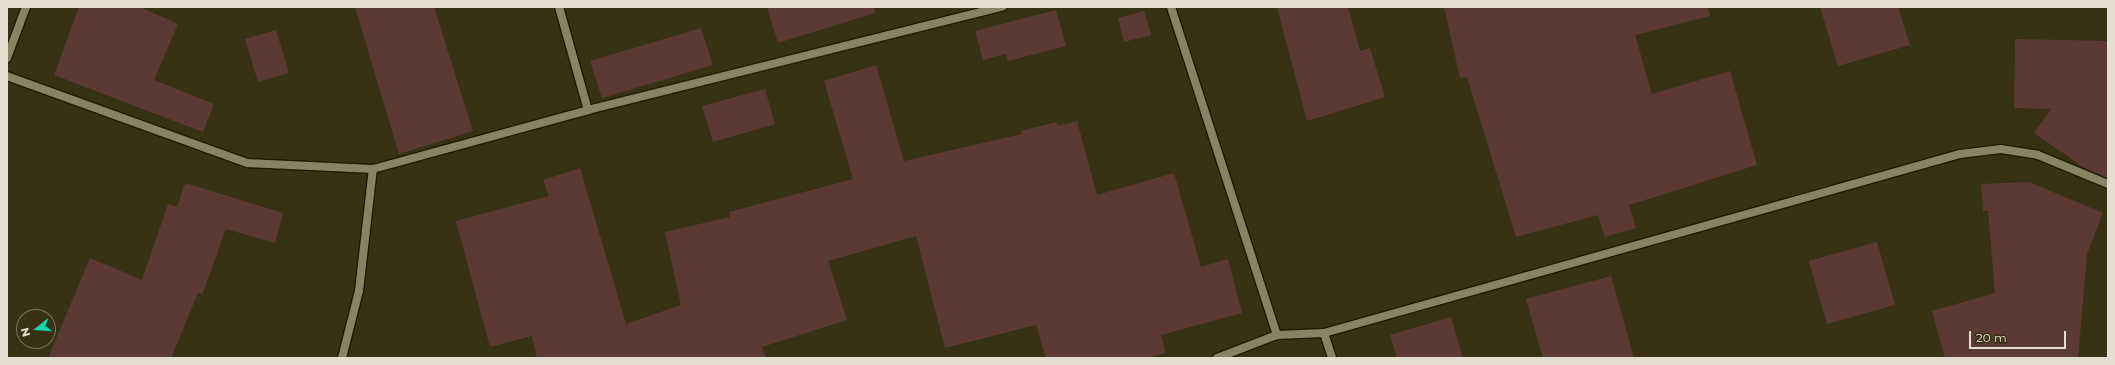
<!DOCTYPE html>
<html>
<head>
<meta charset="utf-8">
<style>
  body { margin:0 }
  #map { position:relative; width:2115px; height:365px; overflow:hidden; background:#383116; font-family:Montserrat,sans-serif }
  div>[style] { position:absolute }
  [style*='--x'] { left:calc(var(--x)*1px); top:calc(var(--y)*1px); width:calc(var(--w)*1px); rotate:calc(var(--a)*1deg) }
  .building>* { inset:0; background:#5b3a34 }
  .roads { filter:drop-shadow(1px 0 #201800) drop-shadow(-1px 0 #201800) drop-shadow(0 1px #201800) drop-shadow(0 -1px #201800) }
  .minor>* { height:8px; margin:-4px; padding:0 4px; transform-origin:4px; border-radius:4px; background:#8a8265 }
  span { translate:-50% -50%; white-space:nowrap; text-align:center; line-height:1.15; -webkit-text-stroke:3.5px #383116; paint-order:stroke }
  .frame { position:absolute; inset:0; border:8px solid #e3decf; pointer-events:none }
  .north { position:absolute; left:16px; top:309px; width:40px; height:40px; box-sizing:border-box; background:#383116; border:1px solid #7c7660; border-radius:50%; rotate:253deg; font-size:11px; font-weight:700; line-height:16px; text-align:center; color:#e3decf }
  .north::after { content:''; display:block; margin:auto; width:14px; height:18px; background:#15d5b3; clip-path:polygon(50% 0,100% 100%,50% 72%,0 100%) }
  .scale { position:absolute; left:1969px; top:331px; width:97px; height:18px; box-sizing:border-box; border:2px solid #e3decf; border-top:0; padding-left:5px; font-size:12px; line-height:14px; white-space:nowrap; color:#e3decf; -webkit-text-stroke:3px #383116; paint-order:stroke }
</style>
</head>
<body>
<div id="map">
  <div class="building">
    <i style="clip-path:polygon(79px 7px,140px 7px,178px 24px,154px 80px,214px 104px,203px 132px,54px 75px)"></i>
    <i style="clip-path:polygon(355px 7px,434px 7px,473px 131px,399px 154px)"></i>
    <i style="clip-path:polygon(767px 7px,874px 7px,875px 13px,778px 43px)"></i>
    <i style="clip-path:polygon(1277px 7px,1348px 7px,1360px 51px,1370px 48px,1385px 97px,1307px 121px)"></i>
    <i style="clip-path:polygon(1444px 7px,1708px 7px,1710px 16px,1635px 35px,1652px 94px,1730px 71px,1757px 165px,1629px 205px,1636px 228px,1605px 237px,1598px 215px,1516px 237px,1467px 77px,1460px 78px)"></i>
    <i style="clip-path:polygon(1820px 7px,1898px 7px,1910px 45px,1838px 66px)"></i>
    <i style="clip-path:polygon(1056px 10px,1066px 46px,1008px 61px,1006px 54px,983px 60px,975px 31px)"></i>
    <i style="clip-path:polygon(1144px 11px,1151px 35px,1124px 42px,1118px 18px)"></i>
    <i style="clip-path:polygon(701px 28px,713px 65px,602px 98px,590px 61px)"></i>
    <i style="clip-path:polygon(276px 30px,289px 73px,258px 82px,245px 39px)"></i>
    <i style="clip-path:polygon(2015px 39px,2108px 41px,2108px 178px,2086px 169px,2034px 133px,2051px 109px,2014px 108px)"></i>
    <i style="clip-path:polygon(876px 65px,904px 161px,1022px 134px,1021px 131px,1056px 122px,1058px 126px,1077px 121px,1097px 195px,1174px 173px,1201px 267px,1228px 259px,1242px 313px,1161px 335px,1166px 353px,1148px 358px,1046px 358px,1036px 325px,945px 348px,916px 236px,828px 261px,847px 320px,762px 347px,766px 358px,537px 358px,532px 336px,490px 347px,456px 221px,549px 196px,543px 180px,580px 168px,626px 324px,681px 305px,665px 232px,730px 217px,729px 212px,853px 179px,824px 81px)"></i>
    <i style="clip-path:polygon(765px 89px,775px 124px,713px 142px,702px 106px)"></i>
    <i style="clip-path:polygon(2029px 182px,2103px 213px,2087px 254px,2078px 358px,1945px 358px,1932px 311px,1995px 293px,1988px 211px,1983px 211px,1981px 184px)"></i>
    <i style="clip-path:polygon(185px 183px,283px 213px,275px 243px,226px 229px,202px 295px,198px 293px,171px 358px,48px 358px,90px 258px,142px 280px,168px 204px,177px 207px)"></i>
    <i style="clip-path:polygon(1877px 242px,1895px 305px,1827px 324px,1809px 261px)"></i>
    <i style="clip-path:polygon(1611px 276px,1634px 358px,1543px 358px,1526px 299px)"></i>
    <i style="clip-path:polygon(1451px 317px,1463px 358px,1397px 358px,1390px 335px)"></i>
  </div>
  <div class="roads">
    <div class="minor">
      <i style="--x:559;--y:7;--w:107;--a:74.3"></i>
      <i style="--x:1171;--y:7;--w:345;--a:72.1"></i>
      <i style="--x:7;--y:58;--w:54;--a:-69.6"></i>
      <i style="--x:7;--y:76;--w:255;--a:19.9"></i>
      <i style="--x:247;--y:163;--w:126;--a:2.7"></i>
      <i style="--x:373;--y:169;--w:223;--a:-15.3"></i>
      <i style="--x:588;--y:110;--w:427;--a:-14"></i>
      <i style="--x:1324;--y:333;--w:26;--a:72"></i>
      <i style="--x:342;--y:358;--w:69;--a:-75.8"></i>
      <i style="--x:359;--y:291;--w:123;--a:-83.5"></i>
      <i style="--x:1217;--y:358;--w:64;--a:-21"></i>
      <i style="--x:1277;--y:335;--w:47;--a:-2.4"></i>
      <i style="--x:1324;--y:333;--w:661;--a:-15.72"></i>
      <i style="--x:1960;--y:154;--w:41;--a:-7"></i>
      <i style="--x:2001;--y:149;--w:37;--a:9"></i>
      <i style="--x:2038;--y:155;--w:76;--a:22.5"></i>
    </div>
  </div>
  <div class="frame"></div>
  <div class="north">N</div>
  <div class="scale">20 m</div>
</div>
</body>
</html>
